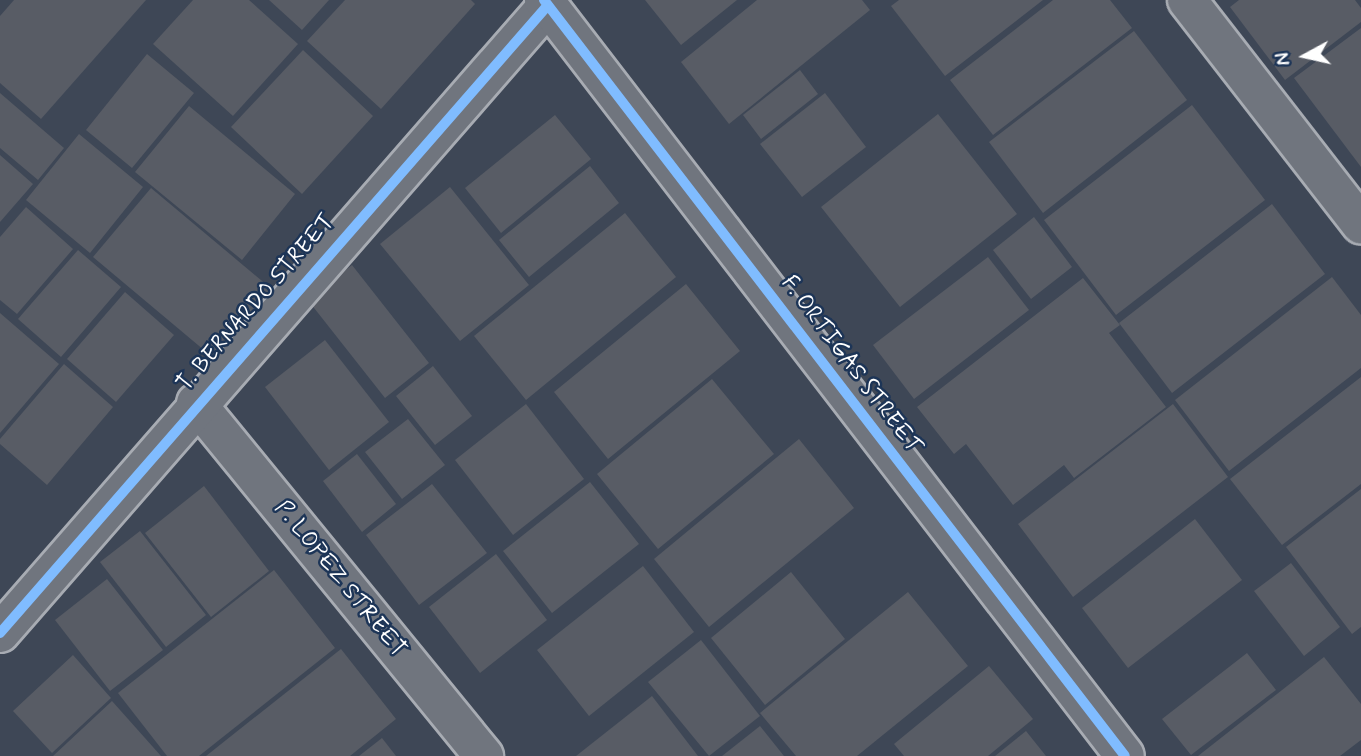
<!DOCTYPE html>
<html>
<head>
<meta charset="utf-8">
<style>
  body { margin:0 }
  #map { position:relative; width:1361px; height:756px; overflow:hidden; background:#3e4756; font-family:Mynerve,sans-serif }
  div>[style] { position:absolute }
  [style*='--x'] { left:calc(var(--x)*1px); top:calc(var(--y)*1px); width:calc(var(--w)*1px); rotate:calc(var(--a)*1deg) }
  .building>* { inset:0; background:#585c65 }
  .roads { filter:drop-shadow(2px 0 #a8acb3) drop-shadow(-2px 0 #a8acb3) drop-shadow(0 2px #a8acb3) drop-shadow(0 -2px #a8acb3) }
  .street>* { height:38px; margin:-19px; padding:0 19px; transform-origin:19px; border-radius:19px; background:#70757e }
  .secondary>* { height:38px; margin:-19px; padding:0 19px; transform-origin:19px; border-radius:19px; background:#70757e }
  .cycleway>* { height:10px; margin:-5px; padding:0 5px; transform-origin:5px; border-radius:5px; background:#80bcff }
  span { translate:-50% -50%; white-space:nowrap; text-align:center; line-height:1.15; -webkit-text-stroke:5px #1d3557; paint-order:stroke }
  .street-label { font-size:23px; color:#fff }
  .north { position:absolute; left:1270px; top:21px; width:70px; height:70px; -webkit-text-stroke:5px #1d3557; paint-order:stroke; rotate:262deg; font-size:19px; font-weight:700; line-height:28px; text-align:center; color:#fff }
  .north::after { content:''; display:block; margin:auto; width:24px; height:32px; background:#fff; clip-path:polygon(50% 0,100% 100%,50% 72%,0 100%) }
</style>
</head>
<body>
<div id="map">
  <div class="building">
    <i style="clip-path:polygon(14px 0,146px 0,41px 119px,0 83px,0 16px)"></i>
    <i style="clip-path:polygon(193px 0,249px 0,298px 44px,233px 116px,153px 44px)"></i>
    <i style="clip-path:polygon(269px 0,329px 0,302px 30px)"></i>
    <i style="clip-path:polygon(345px 0,471px 0,475px 4px,381px 109px,307px 41px)"></i>
    <i style="clip-path:polygon(645px 0,737px 0,681px 45px)"></i>
    <i style="clip-path:polygon(757px 0,862px 0,870px 10px,729px 124px,681px 62px)"></i>
    <i style="clip-path:polygon(899px 0,1043px 0,945px 76px,891px 6px)"></i>
    <i style="clip-path:polygon(1053px 0,1110px 0,1132px 28px,993px 135px,950px 80px)"></i>
    <i style="clip-path:polygon(1239px 0,1355px 0,1361px 8px,1361px 22px,1285px 80px,1230px 7px)"></i>
    <i style="clip-path:polygon(1361px 28px,1361px 167px,1294px 78px)"></i>
    <i style="clip-path:polygon(1134px 31px,1187px 100px,1043px 213px,989px 142px)"></i>
    <i style="clip-path:polygon(303px 50px,373px 116px,302px 194px,231px 127px)"></i>
    <i style="clip-path:polygon(147px 54px,194px 93px,132px 168px,86px 130px)"></i>
    <i style="clip-path:polygon(800px 70px,818px 94px,761px 139px,743px 115px)"></i>
    <i style="clip-path:polygon(0 93px,64px 148px,38px 180px,0 148px)"></i>
    <i style="clip-path:polygon(825px 93px,866px 147px,802px 197px,760px 144px)"></i>
    <i style="clip-path:polygon(1192px 105px,1265px 200px,1116px 315px,1044px 220px)"></i>
    <i style="clip-path:polygon(189px 106px,295px 194px,242px 260px,135px 172px)"></i>
    <i style="clip-path:polygon(938px 114px,1017px 214px,900px 307px,821px 207px)"></i>
    <i style="clip-path:polygon(555px 115px,591px 159px,501px 233px,465px 188px)"></i>
    <i style="clip-path:polygon(79px 134px,143px 187px,90px 253px,26px 200px)"></i>
    <i style="clip-path:polygon(0 155px,33px 184px,0 222px)"></i>
    <i style="clip-path:polygon(590px 166px,619px 203px,529px 277px,499px 240px)"></i>
    <i style="clip-path:polygon(450px 187px,529px 285px,460px 341px,380px 244px)"></i>
    <i style="clip-path:polygon(151px 188px,274px 291px,217px 361px,93px 257px)"></i>
    <i style="clip-path:polygon(1272px 204px,1325px 274px,1172px 393px,1119px 323px)"></i>
    <i style="clip-path:polygon(26px 207px,73px 249px,17px 314px,0 300px,0 237px)"></i>
    <i style="clip-path:polygon(625px 213px,676px 277px,526px 400px,474px 336px)"></i>
    <i style="clip-path:polygon(1034px 217px,1072px 267px,1031px 299px,993px 250px)"></i>
    <i style="clip-path:polygon(78px 250px,121px 287px,61px 357px,18px 319px)"></i>
    <i style="clip-path:polygon(988px 257px,1029px 310px,914px 399px,873px 345px)"></i>
    <i style="clip-path:polygon(352px 265px,429px 363px,385px 398px,307px 299px)"></i>
    <i style="clip-path:polygon(1332px 277px,1361px 315px,1361px 368px,1229px 471px,1175px 400px)"></i>
    <i style="clip-path:polygon(1083px 278px,1120px 325px,1109px 333px,1166px 407px,1074px 478px,1064px 465px,1013px 505px,966px 444px,954px 454px,917px 407px)"></i>
    <i style="clip-path:polygon(686px 284px,740px 351px,608px 459px,554px 392px)"></i>
    <i style="clip-path:polygon(125px 292px,174px 335px,116px 402px,67px 359px)"></i>
    <i style="clip-path:polygon(0 313px,59px 364px,0 433px)"></i>
    <i style="clip-path:polygon(325px 340px,389px 422px,329px 470px,265px 387px)"></i>
    <i style="clip-path:polygon(64px 364px,113px 407px,47px 485px,0 444px,0 439px)"></i>
    <i style="clip-path:polygon(433px 366px,472px 416px,435px 445px,396px 396px)"></i>
    <i style="clip-path:polygon(1361px 377px,1361px 484px,1282px 545px,1230px 479px)"></i>
    <i style="clip-path:polygon(712px 379px,774px 454px,658px 549px,597px 474px)"></i>
    <i style="clip-path:polygon(526px 404px,584px 479px,513px 535px,455px 460px)"></i>
    <i style="clip-path:polygon(1173px 404px,1228px 477px,1073px 597px,1018px 524px)"></i>
    <i style="clip-path:polygon(408px 419px,445px 465px,402px 499px,365px 452px)"></i>
    <i style="clip-path:polygon(799px 439px,854px 508px,709px 627px,654px 559px)"></i>
    <i style="clip-path:polygon(357px 454px,396px 504px,362px 532px,323px 481px)"></i>
    <i style="clip-path:polygon(590px 482px,639px 544px,552px 613px,503px 551px)"></i>
    <i style="clip-path:polygon(432px 484px,487px 553px,419px 605px,366px 535px)"></i>
    <i style="clip-path:polygon(204px 486px,269px 571px,211px 617px,145px 533px)"></i>
    <i style="clip-path:polygon(1361px 489px,1361px 627px,1352px 634px,1286px 547px)"></i>
    <i style="clip-path:polygon(1195px 519px,1242px 580px,1128px 668px,1082px 608px)"></i>
    <i style="clip-path:polygon(140px 531px,206px 615px,166px 647px,100px 562px)"></i>
    <i style="clip-path:polygon(496px 554px,547px 620px,480px 673px,429px 607px)"></i>
    <i style="clip-path:polygon(1291px 563px,1340px 627px,1304px 656px,1254px 591px)"></i>
    <i style="clip-path:polygon(643px 566px,694px 632px,589px 716px,537px 650px)"></i>
    <i style="clip-path:polygon(274px 570px,335px 648px,199px 756px,167px 756px,118px 693px)"></i>
    <i style="clip-path:polygon(791px 572px,845px 639px,765px 705px,711px 638px)"></i>
    <i style="clip-path:polygon(107px 579px,163px 650px,110px 691px,55px 620px)"></i>
    <i style="clip-path:polygon(908px 592px,968px 666px,857px 756px,796px 756px,760px 713px)"></i>
    <i style="clip-path:polygon(701px 640px,760px 716px,709px 756px,648px 682px)"></i>
    <i style="clip-path:polygon(341px 649px,396px 719px,350px 756px,206px 756px)"></i>
    <i style="clip-path:polygon(1247px 653px,1276px 690px,1191px 755px,1162px 719px)"></i>
    <i style="clip-path:polygon(73px 655px,111px 698px,52px 753px,13px 711px)"></i>
    <i style="clip-path:polygon(1324px 657px,1361px 704px,1361px 740px,1340px 756px,1198px 756px)"></i>
    <i style="clip-path:polygon(989px 666px,1033px 719px,988px 756px,904px 756px,894px 744px)"></i>
    <i style="clip-path:polygon(652px 696px,698px 756px,576px 756px)"></i>
    <i style="clip-path:polygon(112px 701px,161px 756px,53px 756px)"></i>
    <i style="clip-path:polygon(760px 726px,784px 756px,722px 756px)"></i>
    <i style="clip-path:polygon(1026px 731px,1046px 756px,995px 756px)"></i>
    <i style="clip-path:polygon(382px 738px,396px 756px,359px 756px)"></i>
  </div>
  <div class="roads">
    <div class="street">
      <i style="--x:1187;--y:0;--w:284;--a:52.2"></i>
      <i style="--x:196;--y:403;--w:456;--a:50.8"></i>
      <i style="--x:0;--y:633;--w:833;--a:-48.89"></i>
    </div>
    <div class="secondary">
      <i style="--x:544;--y:0;--w:953;--a:52.46"></i>
    </div>
  </div>
  <div class="cycleway">
    <i style="--x:544;--y:0;--w:953;--a:52.46"></i>
    <i style="--x:0;--y:633;--w:833;--a:-48.89"></i>
  </div>
  <div class="street-label">
    <span style="left:256px;top:303px;rotate:-49deg">T. BERNARDO STREET</span>
    <span style="left:851px;top:365px;rotate:53deg">F. ORTIGAS STREET</span>
    <span style="left:340px;top:579px;rotate:51deg">P. LOPEZ STREET</span>
  </div>
  <div class="north">N</div>
</div>
</body>
</html>
